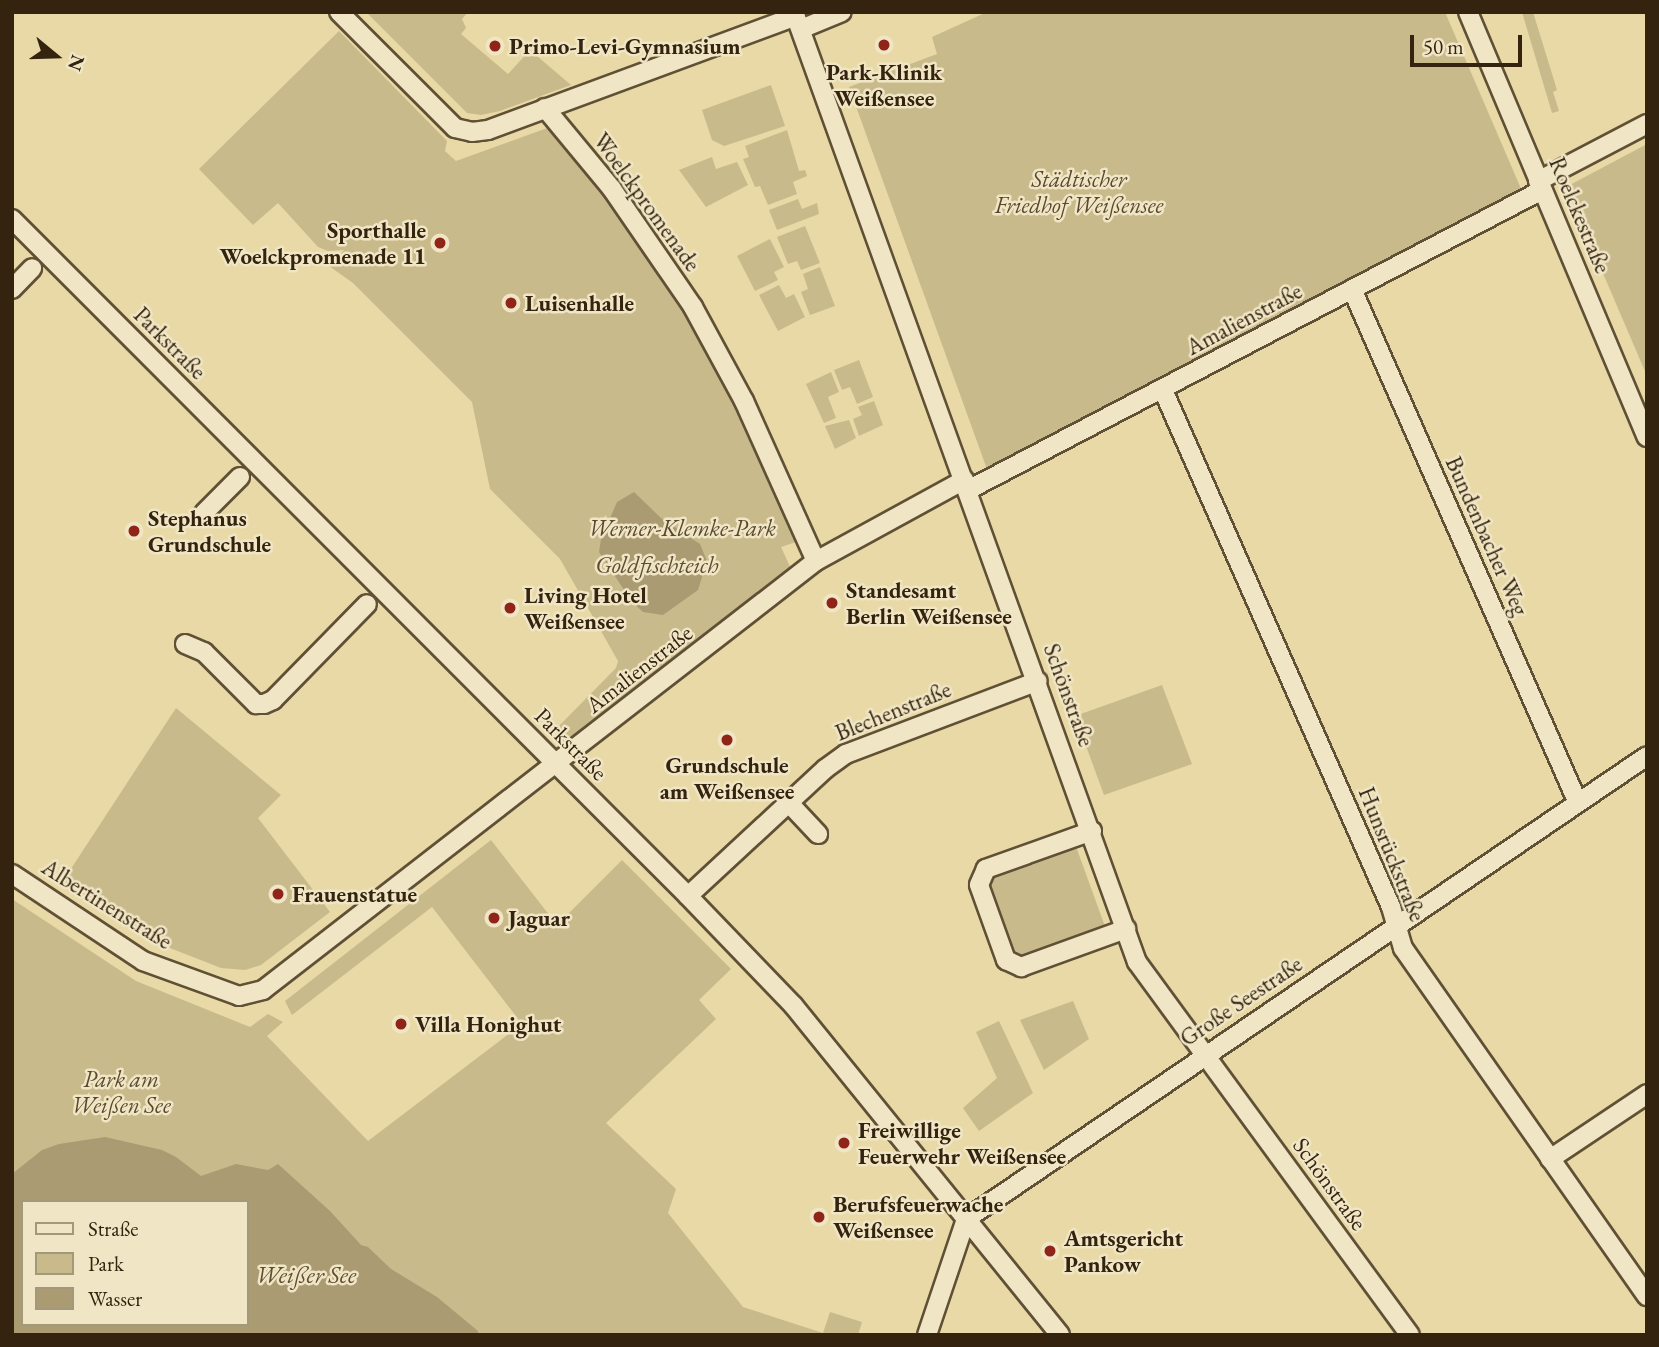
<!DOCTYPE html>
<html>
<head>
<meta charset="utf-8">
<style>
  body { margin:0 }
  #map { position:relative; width:1659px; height:1347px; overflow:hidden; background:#e8d9a6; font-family:"EB Garamond",serif }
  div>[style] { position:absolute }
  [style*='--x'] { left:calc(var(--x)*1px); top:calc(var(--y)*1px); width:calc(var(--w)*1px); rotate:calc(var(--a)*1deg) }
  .green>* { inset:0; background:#c9ba8c }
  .water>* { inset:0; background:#aa9b73 }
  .roads { filter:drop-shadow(2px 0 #605035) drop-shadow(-2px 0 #605035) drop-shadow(0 2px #605035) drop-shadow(0 -2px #605035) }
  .minor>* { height:18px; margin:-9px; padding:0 9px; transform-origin:9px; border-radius:9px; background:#f0e6c5 }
  .dots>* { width:19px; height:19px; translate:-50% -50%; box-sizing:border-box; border:4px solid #f0e6c5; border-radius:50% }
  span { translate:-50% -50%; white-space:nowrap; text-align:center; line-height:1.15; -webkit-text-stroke:5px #f0e6c5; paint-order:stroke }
  .poi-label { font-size:23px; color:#33230f; font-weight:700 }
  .left { translate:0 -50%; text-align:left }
  .right { translate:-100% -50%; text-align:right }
  .park-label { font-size:23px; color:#58492e; font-style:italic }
  .street-label { font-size:23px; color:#33230f }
  .water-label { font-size:24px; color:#5d4d32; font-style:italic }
  .frame { position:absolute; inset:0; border:14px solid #33230f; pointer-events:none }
  .legend { position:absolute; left:21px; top:1200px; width:228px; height:126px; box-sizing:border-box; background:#f0e6c5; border:2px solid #a4987c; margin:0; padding:9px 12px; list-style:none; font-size:21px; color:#33230f }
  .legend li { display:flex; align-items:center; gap:14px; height:35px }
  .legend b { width:35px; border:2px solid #a4987c }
  .north { position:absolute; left:21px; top:21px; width:70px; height:70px; -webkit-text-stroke:5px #f0e6c5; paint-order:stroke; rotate:109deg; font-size:19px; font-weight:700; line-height:28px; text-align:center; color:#33230f }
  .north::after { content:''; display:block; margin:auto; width:24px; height:32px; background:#33230f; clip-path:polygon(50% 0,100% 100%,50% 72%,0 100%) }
  .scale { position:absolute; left:1410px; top:35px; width:112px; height:32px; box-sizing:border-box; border:4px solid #33230f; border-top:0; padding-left:9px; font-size:21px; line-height:24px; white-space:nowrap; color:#33230f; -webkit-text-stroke:5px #f0e6c5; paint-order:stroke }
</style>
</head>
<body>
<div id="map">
  <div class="green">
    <i style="clip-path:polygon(366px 12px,468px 12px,462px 19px,466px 28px,461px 34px,508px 74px,530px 50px,571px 85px,500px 111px,481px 115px,467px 113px)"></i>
    <i style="clip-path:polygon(987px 12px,1445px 12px,1522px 191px,988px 472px,849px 87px,937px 54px,932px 37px)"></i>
    <i style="clip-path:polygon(1522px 12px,1533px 12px,1557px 90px,1553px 92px,1559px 111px,1552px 113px)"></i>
    <i style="clip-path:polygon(339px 31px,447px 141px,445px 151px,456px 161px,550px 127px,598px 185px,685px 310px,764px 461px,796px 542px,781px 547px,792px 571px,566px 744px,554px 731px,616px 668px,618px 661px,560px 559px,490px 489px,472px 402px,353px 283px,329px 266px,344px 250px,328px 251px,318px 247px,278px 203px,253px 225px,199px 169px)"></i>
    <i style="clip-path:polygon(771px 85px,785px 126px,724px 146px,712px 140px,702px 110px)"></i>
    <i style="clip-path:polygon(787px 130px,799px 171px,805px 170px,807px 176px,793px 182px,797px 194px,768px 205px,760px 186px,755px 187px,743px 159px,749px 157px,745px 146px)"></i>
    <i style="clip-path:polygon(1647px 144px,1647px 376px,1566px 187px)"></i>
    <i style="clip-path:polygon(712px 157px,716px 169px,737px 162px,748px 185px,706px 207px,679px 170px)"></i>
    <i style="clip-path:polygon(798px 199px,802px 209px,817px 203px,819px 214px,777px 230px,769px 210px)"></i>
    <i style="clip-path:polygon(805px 226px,820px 263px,801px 270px,797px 261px,788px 264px,777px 237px)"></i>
    <i style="clip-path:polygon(770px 239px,784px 267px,774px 272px,778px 280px,755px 291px,737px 256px)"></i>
    <i style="clip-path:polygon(820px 267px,835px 306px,810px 315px,801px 292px,808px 289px,803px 274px)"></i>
    <i style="clip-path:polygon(779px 285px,786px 298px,794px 294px,805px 317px,778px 331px,759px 295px)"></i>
    <i style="clip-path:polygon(859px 360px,873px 397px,857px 404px,850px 387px,842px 390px,834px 370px)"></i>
    <i style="clip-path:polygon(831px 372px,839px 392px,828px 397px,836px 418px,824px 423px,806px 384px)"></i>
    <i style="clip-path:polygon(874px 401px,883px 425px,859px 436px,853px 419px,862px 415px,858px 407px)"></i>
    <i style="clip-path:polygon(849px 420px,856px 438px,835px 449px,825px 426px)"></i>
    <i style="clip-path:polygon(1162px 685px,1192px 764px,1104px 795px,1075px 716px)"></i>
    <i style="clip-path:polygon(176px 708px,281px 795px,258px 818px,330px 912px,261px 965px,245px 970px,221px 968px,152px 941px,63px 881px)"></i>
    <i style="clip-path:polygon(evenodd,491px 840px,557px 925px,622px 860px,731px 969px,699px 1000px,716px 1019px,606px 1123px,676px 1189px,668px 1213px,743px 1307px,823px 1333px,830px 1312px,862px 1322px,858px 1335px,12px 1335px,12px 899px,136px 981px,250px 1027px,268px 1014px,283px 1022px,267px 1036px,368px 1141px,522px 1024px,432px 907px,292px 1015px,285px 1001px,491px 840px,23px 1202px,247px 1202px,247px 1324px,23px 1324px,23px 1202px)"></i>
    <i style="clip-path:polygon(1074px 841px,1107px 932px,1027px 960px,1011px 957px,985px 881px,987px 875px)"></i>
    <i style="clip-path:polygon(1073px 1001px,1089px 1039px,1044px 1070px,1020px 1020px)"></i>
    <i style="clip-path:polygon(999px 1021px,1033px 1093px,979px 1131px,963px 1108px,997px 1078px,976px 1032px)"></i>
  </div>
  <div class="water">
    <i style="clip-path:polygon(634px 492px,661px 518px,700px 544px,707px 561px,698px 590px,663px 615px,643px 612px,632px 602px,599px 552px,601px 539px,617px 502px)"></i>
    <i style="clip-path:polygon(evenodd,105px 1137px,162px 1150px,176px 1157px,201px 1176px,236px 1164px,268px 1170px,278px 1164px,330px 1211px,361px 1245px,368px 1247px,391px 1269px,437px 1297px,478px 1331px,478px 1335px,12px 1335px,12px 1174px,42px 1150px,59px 1144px,105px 1137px,23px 1202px,247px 1202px,247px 1324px,23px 1324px,23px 1202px)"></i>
  </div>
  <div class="roads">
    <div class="minor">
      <i style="--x:339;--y:12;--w:164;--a:45"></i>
      <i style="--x:455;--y:128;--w:17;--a:13"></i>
      <i style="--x:472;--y:132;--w:16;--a:-7"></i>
      <i style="--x:488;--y:130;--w:328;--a:-20.3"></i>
      <i style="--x:794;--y:12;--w:1010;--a:70.15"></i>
      <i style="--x:1137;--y:962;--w:462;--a:53.8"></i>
      <i style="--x:1468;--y:12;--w:461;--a:67.2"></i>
      <i style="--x:801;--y:29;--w:44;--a:-22.5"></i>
      <i style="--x:545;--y:108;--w:105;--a:50.4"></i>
      <i style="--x:612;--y:189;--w:143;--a:55.5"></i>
      <i style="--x:693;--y:307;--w:107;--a:61.5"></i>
      <i style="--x:744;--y:401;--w:175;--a:65.8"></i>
      <i style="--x:1538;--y:181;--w:123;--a:-27.6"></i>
      <i style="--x:12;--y:219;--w:957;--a:45.04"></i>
      <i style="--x:688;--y:896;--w:151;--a:46.1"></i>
      <i style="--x:793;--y:1005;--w:424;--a:51"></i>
      <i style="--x:12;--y:289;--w:29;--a:-46"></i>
      <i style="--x:1352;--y:289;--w:561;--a:66.27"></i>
      <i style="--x:1163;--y:390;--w:565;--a:66.2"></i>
      <i style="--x:1391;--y:907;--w:43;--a:73.7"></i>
      <i style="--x:1403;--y:948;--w:425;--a:55"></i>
      <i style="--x:968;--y:490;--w:648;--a:-27.59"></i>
      <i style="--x:204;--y:513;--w:51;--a:-45"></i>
      <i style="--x:185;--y:644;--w:21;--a:23"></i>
      <i style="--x:204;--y:652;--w:74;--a:45"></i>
      <i style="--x:256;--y:704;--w:8;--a:0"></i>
      <i style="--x:264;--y:704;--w:10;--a:-24"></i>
      <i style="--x:273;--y:700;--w:134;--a:-45.6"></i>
      <i style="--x:788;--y:802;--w:44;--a:46.8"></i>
      <i style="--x:1092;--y:831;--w:113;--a:160.3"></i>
      <i style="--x:986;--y:869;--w:17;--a:114"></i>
      <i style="--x:979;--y:885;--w:80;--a:70.2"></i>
      <i style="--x:1006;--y:960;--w:17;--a:25"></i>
      <i style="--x:1021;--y:967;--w:112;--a:-19.9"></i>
      <i style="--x:12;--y:874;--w:157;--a:33.6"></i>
      <i style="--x:143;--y:961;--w:102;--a:20"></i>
      <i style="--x:239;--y:996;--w:25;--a:-14"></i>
      <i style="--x:263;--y:990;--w:700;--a:-37.8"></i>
      <i style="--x:816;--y:561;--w:169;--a:-28.7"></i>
      <i style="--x:688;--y:896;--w:187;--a:-42.8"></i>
      <i style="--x:825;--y:769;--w:26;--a:-36"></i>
      <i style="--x:846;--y:754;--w:205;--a:-20.8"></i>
      <i style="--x:1550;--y:1159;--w:117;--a:-33.8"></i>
      <i style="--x:927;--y:1335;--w:122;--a:-71.4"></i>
      <i style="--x:966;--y:1219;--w:823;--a:-34.21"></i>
    </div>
  </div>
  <div class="dots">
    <i style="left:884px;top:45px;background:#8f2418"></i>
    <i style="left:495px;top:46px;background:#8f2418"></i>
    <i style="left:440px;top:243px;background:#8f2418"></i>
    <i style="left:511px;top:303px;background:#8f2418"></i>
    <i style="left:134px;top:531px;background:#8f2418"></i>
    <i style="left:832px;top:603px;background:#8f2418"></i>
    <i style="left:510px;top:608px;background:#8f2418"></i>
    <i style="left:727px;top:740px;background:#8f2418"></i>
    <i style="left:278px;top:894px;background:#8f2418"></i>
    <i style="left:494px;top:918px;background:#8f2418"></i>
    <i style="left:401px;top:1024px;background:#8f2418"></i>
    <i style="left:844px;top:1143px;background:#8f2418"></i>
    <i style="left:819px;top:1217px;background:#8f2418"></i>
    <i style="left:1050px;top:1251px;background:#8f2418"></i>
  </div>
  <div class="poi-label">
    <span class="left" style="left:509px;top:46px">Primo-Levi-Gymnasium</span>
    <span style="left:884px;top:85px">Park-Klinik<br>Weißensee</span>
    <span class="right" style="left:426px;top:243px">Sporthalle<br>Woelckpromenade 11</span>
    <span class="left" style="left:525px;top:303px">Luisenhalle</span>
    <span class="left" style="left:148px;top:531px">Stephanus<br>Grundschule</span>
    <span class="left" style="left:846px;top:603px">Standesamt<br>Berlin Weißensee</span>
    <span class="left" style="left:524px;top:608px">Living Hotel<br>Weißensee</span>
    <span style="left:727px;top:778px">Grundschule<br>am Weißensee</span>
    <span class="left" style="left:292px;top:894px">Frauenstatue</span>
    <span class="left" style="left:508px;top:918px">Jaguar</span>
    <span class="left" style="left:415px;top:1024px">Villa Honighut</span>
    <span class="left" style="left:858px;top:1143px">Freiwillige<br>Feuerwehr Weißensee</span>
    <span class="left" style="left:833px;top:1217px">Berufsfeuerwache<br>Weißensee</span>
    <span class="left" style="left:1064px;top:1251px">Amtsgericht<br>Pankow</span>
  </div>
  <div class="park-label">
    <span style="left:1079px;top:192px">Städtischer<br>Friedhof Weißensee</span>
    <span style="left:682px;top:528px">Werner-Klemke-Park</span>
    <span style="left:121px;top:1092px">Park am<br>Weißen See</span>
  </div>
  <div class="street-label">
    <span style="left:647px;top:202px;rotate:54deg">Woelckpromenade</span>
    <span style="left:1580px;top:215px;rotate:67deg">Roelckestraße</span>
    <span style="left:1244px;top:319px;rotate:-28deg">Amalienstraße</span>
    <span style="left:170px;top:343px;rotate:45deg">Parkstraße</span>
    <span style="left:1487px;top:536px;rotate:66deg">Bundenbacher Weg</span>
    <span style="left:639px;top:669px;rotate:-38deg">Amalienstraße</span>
    <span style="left:1069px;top:695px;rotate:70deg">Schönstraße</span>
    <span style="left:893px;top:711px;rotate:-22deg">Blechenstraße</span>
    <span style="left:571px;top:744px;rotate:45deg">Parkstraße</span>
    <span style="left:1392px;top:854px;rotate:68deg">Hunsrückstraße</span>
    <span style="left:107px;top:904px;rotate:32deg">Albertinenstraße</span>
    <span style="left:1241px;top:1001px;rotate:-34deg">Große Seestraße</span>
    <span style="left:1330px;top:1184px;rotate:54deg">Schönstraße</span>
  </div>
  <div class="water-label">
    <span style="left:657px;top:565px">Goldfischteich</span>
    <span style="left:306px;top:1275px">Weißer See</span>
  </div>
  <div class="frame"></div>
  <ul class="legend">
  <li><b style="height:9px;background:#f0e6c5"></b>Straße</li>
  <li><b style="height:19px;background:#c9ba8c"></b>Park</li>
  <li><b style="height:19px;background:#aa9b73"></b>Wasser</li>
  </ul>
  <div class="north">N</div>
  <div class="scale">50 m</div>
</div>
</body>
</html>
